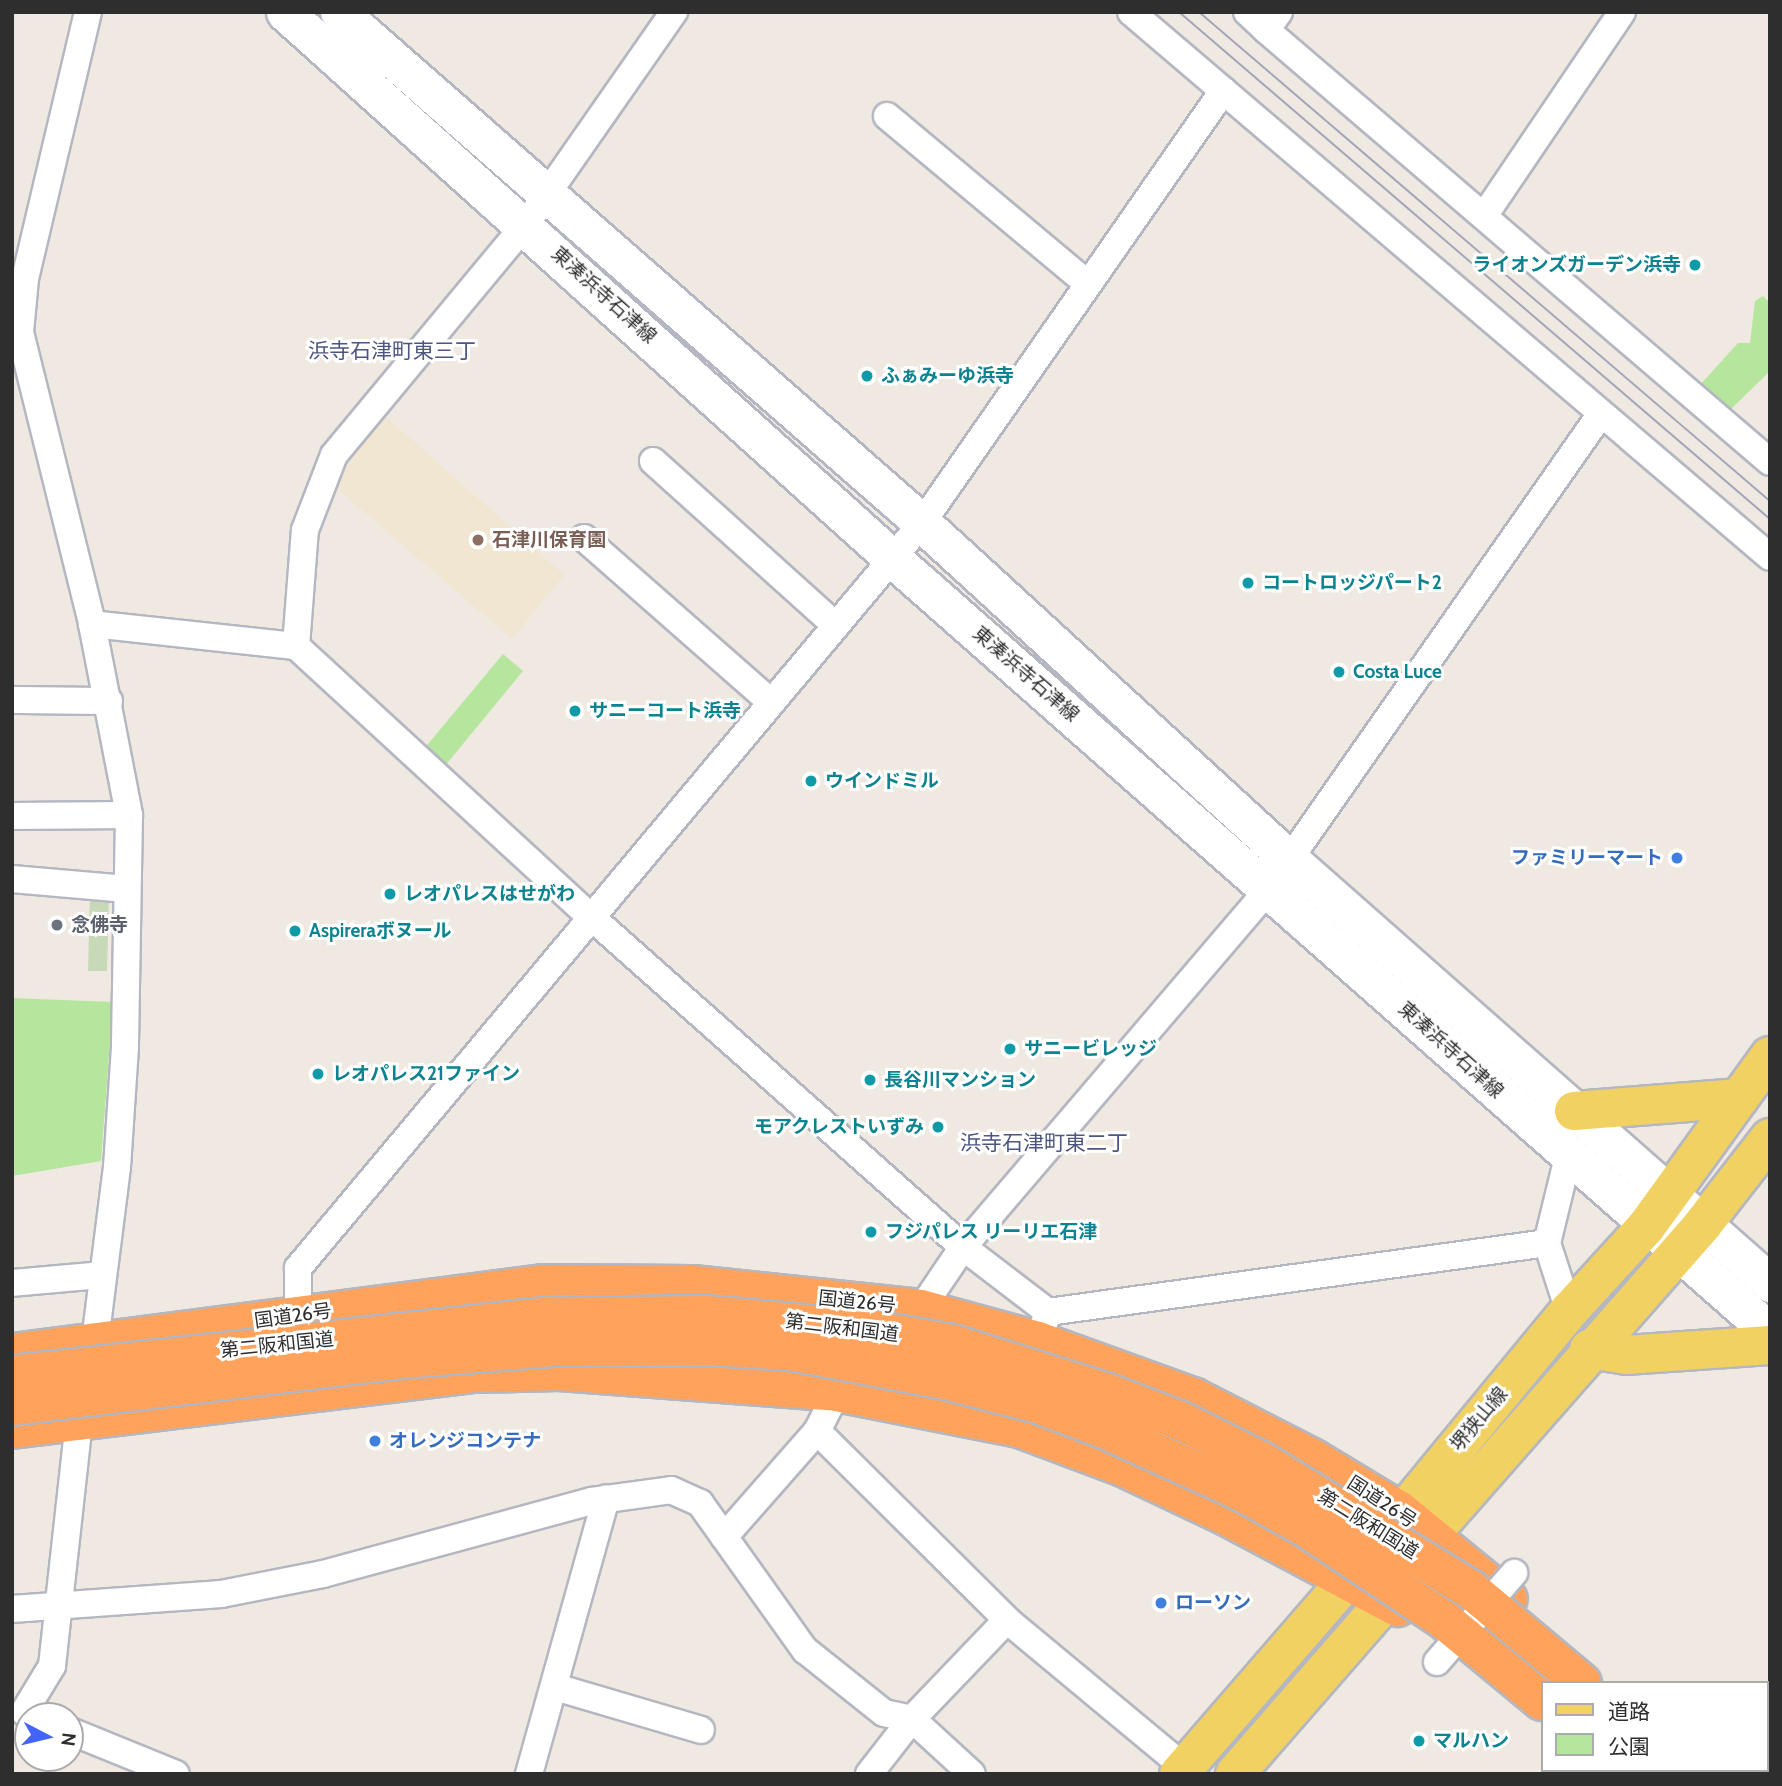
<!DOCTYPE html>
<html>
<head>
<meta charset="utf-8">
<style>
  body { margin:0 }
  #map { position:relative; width:1782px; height:1786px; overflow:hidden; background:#efe9e1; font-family:Cabin,"Noto Sans JP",sans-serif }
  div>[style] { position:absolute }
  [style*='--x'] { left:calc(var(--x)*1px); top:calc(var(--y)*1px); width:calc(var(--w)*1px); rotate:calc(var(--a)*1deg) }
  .education>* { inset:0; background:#f0e6d1 }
  .green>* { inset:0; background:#b6e59e }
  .cemetery>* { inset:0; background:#c8d9b8 }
  .roads { filter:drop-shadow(2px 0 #b4b7c1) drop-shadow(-2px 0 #b4b7c1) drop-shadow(0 2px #b4b7c1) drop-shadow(0 -2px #b4b7c1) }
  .street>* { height:26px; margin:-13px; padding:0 13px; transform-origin:13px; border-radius:13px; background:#fff }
  .secondary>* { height:37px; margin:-18.5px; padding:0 18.5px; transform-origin:18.5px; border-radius:18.5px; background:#fff }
  .primary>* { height:38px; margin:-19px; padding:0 19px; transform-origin:19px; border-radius:19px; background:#f2d163 }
  .highway>* { height:38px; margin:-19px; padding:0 19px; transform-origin:19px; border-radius:19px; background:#ffa35c }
  .tram>* { height:2px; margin:-1px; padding:0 1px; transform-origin:1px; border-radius:1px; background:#a3a6b8 }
  .bridges { filter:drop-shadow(2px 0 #b4b7c1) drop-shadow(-2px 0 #b4b7c1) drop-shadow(0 2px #b4b7c1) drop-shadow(0 -2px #b4b7c1) }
  .street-bridge>* { height:26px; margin:-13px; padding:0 13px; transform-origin:13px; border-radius:13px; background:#fff }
  .highway-bridge>* { height:38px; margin:-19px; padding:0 19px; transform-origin:19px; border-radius:19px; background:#ffa35c }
  .dots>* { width:19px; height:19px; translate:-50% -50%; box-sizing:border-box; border:4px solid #fff; border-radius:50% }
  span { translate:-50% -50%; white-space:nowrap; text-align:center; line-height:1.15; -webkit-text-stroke:6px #fff; paint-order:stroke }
  .culture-label { font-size:19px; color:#0d838f; font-weight:700 }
  .right { translate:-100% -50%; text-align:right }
  .left { translate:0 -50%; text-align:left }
  .street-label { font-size:19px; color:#2e2e2e }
  .education-label { font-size:19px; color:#785e54; font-weight:700 }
  .shop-label { font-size:19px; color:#366cbe; font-weight:700 }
  .worship-label { font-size:19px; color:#5b616d; font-weight:700 }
  .neighbourhood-label { font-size:21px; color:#4d5680 }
  .frame { position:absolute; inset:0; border:14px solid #2e2e2e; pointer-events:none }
  .legend { position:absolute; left:1541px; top:1681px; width:228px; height:91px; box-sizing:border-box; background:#fff; border:2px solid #ababab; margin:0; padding:9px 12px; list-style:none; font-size:21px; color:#2e2e2e }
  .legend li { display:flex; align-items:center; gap:14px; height:35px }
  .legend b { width:35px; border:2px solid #ababab }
  .north { position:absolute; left:14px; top:1702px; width:70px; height:70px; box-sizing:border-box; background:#fff; border:2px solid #ababab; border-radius:50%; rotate:97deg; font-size:19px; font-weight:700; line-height:28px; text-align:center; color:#2e2e2e }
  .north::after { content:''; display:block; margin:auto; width:24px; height:32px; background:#4264fb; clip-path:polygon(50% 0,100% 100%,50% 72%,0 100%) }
</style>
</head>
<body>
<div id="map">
  <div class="education">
    <i style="clip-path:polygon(384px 415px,564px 575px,512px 639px,334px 486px,352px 452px)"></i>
  </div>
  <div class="green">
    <i style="clip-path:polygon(1763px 296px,1770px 303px,1770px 371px,1729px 411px,1700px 385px,1738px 343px,1750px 343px,1755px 301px)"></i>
    <i style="clip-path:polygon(503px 654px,523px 671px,444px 767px,423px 750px)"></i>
    <i style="clip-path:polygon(12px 998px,113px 1002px,101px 1161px,12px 1176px)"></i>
  </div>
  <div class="cemetery">
    <i style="clip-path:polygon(90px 895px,109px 896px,107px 971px,88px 971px)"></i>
  </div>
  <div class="roads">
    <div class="street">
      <i style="--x:88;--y:12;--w:274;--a:103.3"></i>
      <i style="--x:25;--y:279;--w:53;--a:95.4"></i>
      <i style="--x:20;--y:332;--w:301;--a:76.1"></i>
      <i style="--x:92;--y:624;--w:195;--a:79"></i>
      <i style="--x:129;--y:815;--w:232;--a:91"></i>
      <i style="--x:125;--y:1047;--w:120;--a:93.8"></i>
      <i style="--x:117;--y:1167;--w:193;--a:97.2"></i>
      <i style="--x:1131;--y:12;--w:840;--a:40.46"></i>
      <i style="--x:1247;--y:12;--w:26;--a:43"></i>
      <i style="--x:1279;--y:12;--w:22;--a:126"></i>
      <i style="--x:1266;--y:30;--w:664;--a:40.6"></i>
      <i style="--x:887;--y:116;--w:262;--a:39.9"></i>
      <i style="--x:1484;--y:216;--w:246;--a:-55.9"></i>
      <i style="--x:653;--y:461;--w:246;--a:42"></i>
      <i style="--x:584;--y:538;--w:249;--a:41.3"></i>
      <i style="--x:92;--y:624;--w:205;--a:6.2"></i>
      <i style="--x:296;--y:646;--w:399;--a:42.6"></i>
      <i style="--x:590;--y:916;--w:499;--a:41.6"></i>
      <i style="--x:963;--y:1247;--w:107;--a:37.4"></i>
      <i style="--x:296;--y:646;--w:116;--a:-85.6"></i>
      <i style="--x:305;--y:530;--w:80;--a:-68.9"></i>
      <i style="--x:334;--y:455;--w:300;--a:-50.3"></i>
      <i style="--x:526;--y:224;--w:259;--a:-55.1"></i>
      <i style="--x:12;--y:700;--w:97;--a:0.6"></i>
      <i style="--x:12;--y:816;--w:117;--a:-0.5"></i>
      <i style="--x:12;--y:879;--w:115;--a:5"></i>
      <i style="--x:1568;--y:1157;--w:89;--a:103.7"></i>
      <i style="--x:1547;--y:1243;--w:71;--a:72.1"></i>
      <i style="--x:12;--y:1283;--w:90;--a:-5.1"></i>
      <i style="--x:921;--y:1309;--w:75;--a:-55.9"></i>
      <i style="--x:963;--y:1247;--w:473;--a:-49.5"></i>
      <i style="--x:1270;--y:887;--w:576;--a:-55.04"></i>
      <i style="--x:298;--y:1314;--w:46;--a:-90"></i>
      <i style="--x:298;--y:1268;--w:972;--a:-50.05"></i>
      <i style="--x:922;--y:523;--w:527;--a:-55.13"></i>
      <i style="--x:1043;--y:1327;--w:16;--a:-72"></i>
      <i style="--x:1048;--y:1312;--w:504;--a:-7.87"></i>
      <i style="--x:837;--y:1392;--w:44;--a:117.1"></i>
      <i style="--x:817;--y:1431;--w:268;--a:44.8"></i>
      <i style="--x:1007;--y:1620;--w:230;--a:39.7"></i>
      <i style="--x:724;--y:1537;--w:141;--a:-48.7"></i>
      <i style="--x:12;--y:1609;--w:210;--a:-4.1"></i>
      <i style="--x:221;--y:1594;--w:104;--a:-11.1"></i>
      <i style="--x:323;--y:1574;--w:279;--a:-15.2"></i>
      <i style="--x:592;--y:1501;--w:80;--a:-7.9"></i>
      <i style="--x:671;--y:1490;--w:32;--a:24"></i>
      <i style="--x:700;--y:1503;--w:181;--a:54.5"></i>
      <i style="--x:805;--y:1650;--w:101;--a:38.6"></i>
      <i style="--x:884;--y:1713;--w:29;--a:12"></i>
      <i style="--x:912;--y:1719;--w:81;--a:42.5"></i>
      <i style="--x:555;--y:1687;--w:152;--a:16.4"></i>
      <i style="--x:24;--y:1712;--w:54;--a:-58.7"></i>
      <i style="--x:52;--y:1666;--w:263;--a:-83.7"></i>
      <i style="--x:70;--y:1731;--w:114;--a:22.1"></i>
      <i style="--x:529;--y:1774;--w:286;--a:-74.4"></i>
      <i style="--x:869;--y:1774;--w:70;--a:-52"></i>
      <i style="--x:912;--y:1719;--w:137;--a:-46.2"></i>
    </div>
    <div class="secondary">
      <i style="--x:285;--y:12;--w:818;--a:41.98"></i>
      <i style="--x:893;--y:559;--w:1169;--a:41.39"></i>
      <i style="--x:339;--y:12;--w:775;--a:41.23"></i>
      <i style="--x:922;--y:523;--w:496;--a:42.5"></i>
      <i style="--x:1288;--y:858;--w:643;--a:41.4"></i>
    </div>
    <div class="primary">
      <i style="--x:1574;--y:1111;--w:166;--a:-4.5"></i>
      <i style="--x:1589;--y:1349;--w:37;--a:9"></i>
      <i style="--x:1626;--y:1355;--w:144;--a:-4"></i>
      <i style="--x:1179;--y:1774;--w:258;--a:-49.1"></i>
      <i style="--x:1348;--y:1579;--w:347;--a:-50.5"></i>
      <i style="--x:1569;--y:1311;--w:114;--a:-47.5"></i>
      <i style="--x:1646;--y:1227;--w:211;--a:-54.1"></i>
      <i style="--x:1235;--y:1774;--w:231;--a:-48.9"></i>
      <i style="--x:1387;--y:1600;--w:79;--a:-56.3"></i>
      <i style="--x:1431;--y:1534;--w:412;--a:-48.7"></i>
      <i style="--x:1703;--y:1224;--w:109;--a:-52.1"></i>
    </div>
    <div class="highway">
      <i style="--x:12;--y:1353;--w:535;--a:-7.4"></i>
      <i style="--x:543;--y:1284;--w:150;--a:0.4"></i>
      <i style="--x:693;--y:1285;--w:229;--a:6"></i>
      <i style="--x:921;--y:1309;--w:121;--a:15.3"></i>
      <i style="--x:1038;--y:1341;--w:165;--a:19.9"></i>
      <i style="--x:1193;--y:1397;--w:136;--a:27.1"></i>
      <i style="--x:1314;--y:1459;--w:100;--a:31.2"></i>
      <i style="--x:1400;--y:1511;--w:139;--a:39.2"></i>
      <i style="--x:12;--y:1429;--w:464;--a:-6.9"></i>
      <i style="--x:473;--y:1373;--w:86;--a:-1.3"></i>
      <i style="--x:559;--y:1371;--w:279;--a:4.3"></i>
      <i style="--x:837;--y:1392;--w:186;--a:11.2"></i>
      <i style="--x:1019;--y:1428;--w:111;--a:20.6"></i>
      <i style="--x:1123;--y:1467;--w:114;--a:25.4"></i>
      <i style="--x:1226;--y:1516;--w:194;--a:28"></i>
      <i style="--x:1623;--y:1770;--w:6;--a:45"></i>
      <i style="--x:1692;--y:1770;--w:6;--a:45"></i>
    </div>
  </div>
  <div class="tram">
    <i style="--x:1179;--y:12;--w:779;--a:40.63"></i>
    <i style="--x:1199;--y:12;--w:752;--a:40.58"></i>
  </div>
  <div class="bridges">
    <div class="street-bridge">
      <i style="--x:1437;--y:1662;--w:118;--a:-49.1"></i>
    </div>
    <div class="highway-bridge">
      <i style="--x:12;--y:1375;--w:534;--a:-6.23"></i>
      <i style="--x:543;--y:1317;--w:164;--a:-0.7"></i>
      <i style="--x:707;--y:1315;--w:167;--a:5.2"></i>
      <i style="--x:873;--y:1330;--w:81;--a:9.9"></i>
      <i style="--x:953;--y:1344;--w:163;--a:17.5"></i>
      <i style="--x:1108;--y:1393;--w:78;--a:21"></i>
      <i style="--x:1181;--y:1421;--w:89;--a:26.6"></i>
      <i style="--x:1261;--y:1461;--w:245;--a:31.5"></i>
      <i style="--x:1470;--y:1589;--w:146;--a:40"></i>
      <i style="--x:12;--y:1406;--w:391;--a:-6.9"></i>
      <i style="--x:400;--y:1359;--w:152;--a:-4.5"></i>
      <i style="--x:552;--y:1347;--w:160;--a:-0.4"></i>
      <i style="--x:712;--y:1346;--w:79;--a:3.6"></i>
      <i style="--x:791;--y:1351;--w:157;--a:10.7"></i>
      <i style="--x:945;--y:1380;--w:93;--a:14.3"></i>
      <i style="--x:1035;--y:1403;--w:74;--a:20.6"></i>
      <i style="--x:1104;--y:1429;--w:149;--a:24.5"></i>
      <i style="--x:1240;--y:1491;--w:74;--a:29"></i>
      <i style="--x:1305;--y:1527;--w:167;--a:33.8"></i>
      <i style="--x:1444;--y:1620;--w:127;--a:39.6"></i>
    </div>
  </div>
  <div class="dots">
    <i style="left:1695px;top:265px;background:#0f9aa8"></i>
    <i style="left:867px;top:376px;background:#0f9aa8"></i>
    <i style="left:478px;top:540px;background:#8d6e63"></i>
    <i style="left:1248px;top:583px;background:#0f9aa8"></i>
    <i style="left:1339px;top:672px;background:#0f9aa8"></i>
    <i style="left:575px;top:711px;background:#0f9aa8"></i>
    <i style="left:811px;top:781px;background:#0f9aa8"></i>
    <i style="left:1677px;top:858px;background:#3f7fe0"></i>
    <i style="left:390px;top:894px;background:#0f9aa8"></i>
    <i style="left:57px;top:925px;background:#6b7280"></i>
    <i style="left:295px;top:931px;background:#0f9aa8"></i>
    <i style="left:1010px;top:1049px;background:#0f9aa8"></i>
    <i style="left:318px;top:1074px;background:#0f9aa8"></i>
    <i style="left:870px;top:1080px;background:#0f9aa8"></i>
    <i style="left:938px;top:1127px;background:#0f9aa8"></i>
    <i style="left:871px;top:1232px;background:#0f9aa8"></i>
    <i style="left:375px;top:1441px;background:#3f7fe0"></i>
    <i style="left:1161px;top:1603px;background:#3f7fe0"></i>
    <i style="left:1419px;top:1741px;background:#0f9aa8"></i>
  </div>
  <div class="culture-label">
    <span class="right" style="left:1681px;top:265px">ライオンズガーデン浜寺</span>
    <span class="left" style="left:881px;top:376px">ふぁみーゆ浜寺</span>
    <span class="left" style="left:1262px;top:583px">コートロッジパート2</span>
    <span class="left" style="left:1353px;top:672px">Costa Luce</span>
    <span class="left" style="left:589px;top:711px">サニーコート浜寺</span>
    <span class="left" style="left:825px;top:781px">ウインドミル</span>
    <span class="left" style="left:404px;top:894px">レオパレスはせがわ</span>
    <span class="left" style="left:309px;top:931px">Aspireraボヌール</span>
    <span class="left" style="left:1024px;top:1049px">サニービレッジ</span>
    <span class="left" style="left:332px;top:1074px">レオパレス21ファイン</span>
    <span class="left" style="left:884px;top:1080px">長谷川マンション</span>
    <span class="right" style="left:924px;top:1127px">モアクレストいずみ</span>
    <span class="left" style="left:885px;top:1232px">フジパレス リーリエ石津</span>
    <span class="left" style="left:1433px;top:1741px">マルハン</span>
  </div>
  <div class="street-label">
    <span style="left:604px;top:295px;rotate:42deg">東湊浜寺石津線</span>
    <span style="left:1026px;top:674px;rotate:41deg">東湊浜寺石津線</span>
    <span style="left:1451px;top:1050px;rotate:42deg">東湊浜寺石津線</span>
    <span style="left:857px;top:1302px;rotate:6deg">国道26号</span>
    <span style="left:293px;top:1316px;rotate:-8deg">国道26号</span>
    <span style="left:842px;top:1328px;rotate:7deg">第二阪和国道</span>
    <span style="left:277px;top:1345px;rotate:-6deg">第二阪和国道</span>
    <span style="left:1479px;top:1419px;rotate:-50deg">堺狭山線</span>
    <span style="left:1382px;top:1502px;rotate:33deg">国道26号</span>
    <span style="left:1368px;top:1524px;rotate:32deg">第二阪和国道</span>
  </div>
  <div class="education-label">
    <span class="left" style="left:492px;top:540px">石津川保育園</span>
  </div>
  <div class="shop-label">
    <span class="right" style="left:1663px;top:858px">ファミリーマート</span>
    <span class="left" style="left:389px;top:1441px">オレンジコンテナ</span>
    <span class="left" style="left:1175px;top:1603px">ローソン</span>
  </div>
  <div class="worship-label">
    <span class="left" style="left:71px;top:925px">念佛寺</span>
  </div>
  <div class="neighbourhood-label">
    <span style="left:392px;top:351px">浜寺石津町東三丁</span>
    <span style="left:1044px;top:1143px">浜寺石津町東二丁</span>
  </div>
  <div class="frame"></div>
  <ul class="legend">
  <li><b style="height:9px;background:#f2d163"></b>道路</li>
  <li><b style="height:19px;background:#b6e59e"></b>公園</li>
  </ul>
  <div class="north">N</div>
</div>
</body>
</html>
